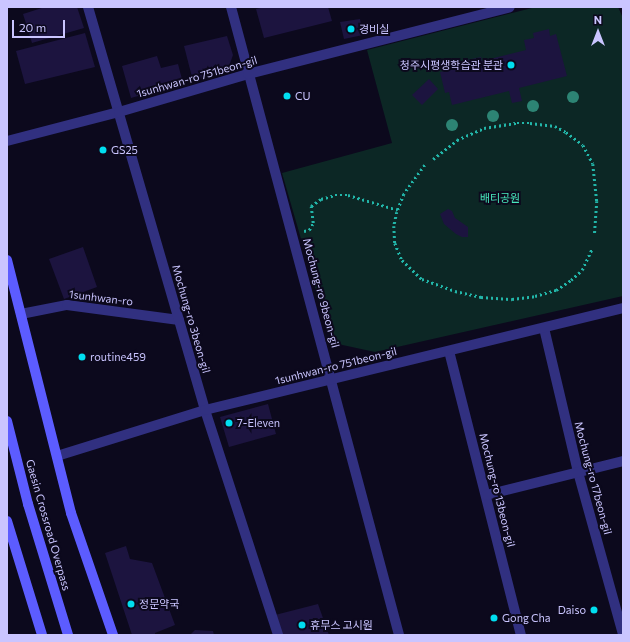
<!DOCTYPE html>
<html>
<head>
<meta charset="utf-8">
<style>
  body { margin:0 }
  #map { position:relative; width:630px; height:642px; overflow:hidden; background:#0c091d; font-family:Commissioner,"Noto Sans KR",sans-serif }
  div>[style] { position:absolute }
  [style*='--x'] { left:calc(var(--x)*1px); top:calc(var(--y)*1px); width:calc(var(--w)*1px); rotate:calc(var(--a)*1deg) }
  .green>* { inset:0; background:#0c2725 }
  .building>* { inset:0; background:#1c143f }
  .path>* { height:2.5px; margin-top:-1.25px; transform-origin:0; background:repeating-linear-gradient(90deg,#22b6a9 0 2px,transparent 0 5px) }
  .lane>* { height:10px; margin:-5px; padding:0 5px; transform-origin:5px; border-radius:5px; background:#313080 }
  .street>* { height:10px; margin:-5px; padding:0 5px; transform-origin:5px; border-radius:5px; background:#313080 }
  .secondary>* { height:10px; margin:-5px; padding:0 5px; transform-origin:5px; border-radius:5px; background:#5c5cff }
  .trees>* { width:12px; height:12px; margin:-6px; border-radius:50%; background:#2d8474 }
  .dots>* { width:11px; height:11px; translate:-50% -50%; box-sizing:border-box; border:2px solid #0c091d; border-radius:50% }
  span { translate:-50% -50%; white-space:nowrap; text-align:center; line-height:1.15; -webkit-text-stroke:4px #0c091d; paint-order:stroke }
  .poi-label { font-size:11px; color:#cac5ff }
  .left { translate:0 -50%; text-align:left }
  .right { translate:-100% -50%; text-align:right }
  .street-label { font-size:11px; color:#cac5ff }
  .park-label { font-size:11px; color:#48e8bc }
  .frame { position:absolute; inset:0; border:8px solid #cac5ff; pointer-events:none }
  .north { position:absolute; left:578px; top:12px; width:40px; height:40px; -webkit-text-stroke:3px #0c091d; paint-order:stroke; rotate:0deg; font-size:11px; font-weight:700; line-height:16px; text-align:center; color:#cac5ff }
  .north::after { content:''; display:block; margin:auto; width:14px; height:18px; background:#cac5ff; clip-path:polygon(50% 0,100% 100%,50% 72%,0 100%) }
  .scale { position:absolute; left:12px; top:20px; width:53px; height:18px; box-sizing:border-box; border:2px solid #cac5ff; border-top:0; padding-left:5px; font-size:12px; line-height:14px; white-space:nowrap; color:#cac5ff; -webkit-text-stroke:3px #0c091d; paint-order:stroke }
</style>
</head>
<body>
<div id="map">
  <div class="green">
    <i style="clip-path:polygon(536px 7px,618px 7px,623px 18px,623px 296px,375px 352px,338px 344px,332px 338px,327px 329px,282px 173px,392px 143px,367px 50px)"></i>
  </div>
  <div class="building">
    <i style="clip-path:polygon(45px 7px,77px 7px,84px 28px,32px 43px,23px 14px)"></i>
    <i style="clip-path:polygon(265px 7px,328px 7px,332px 21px,264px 38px,256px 9px)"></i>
    <i style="clip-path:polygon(360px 19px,363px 35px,344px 39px,340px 22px)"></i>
    <i style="clip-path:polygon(549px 29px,550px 36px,556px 34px,567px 76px,519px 88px,522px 101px,512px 103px,509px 91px,452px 105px,449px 92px,445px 93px,440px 72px,459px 68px,458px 62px,481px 57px,482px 61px,526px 50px,524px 40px,534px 38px,533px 33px)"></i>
    <i style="clip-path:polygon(85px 33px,95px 67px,25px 84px,16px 51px)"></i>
    <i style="clip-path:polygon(227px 36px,233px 55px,227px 72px,193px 81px,184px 46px)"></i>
    <i style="clip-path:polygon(157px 56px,161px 68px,178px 64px,183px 83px,131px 98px,122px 66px)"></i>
    <i style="clip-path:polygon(429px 79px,438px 89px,422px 105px,412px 95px)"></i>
    <i style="clip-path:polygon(448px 209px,452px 211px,455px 218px,468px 227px,468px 237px,462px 237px,456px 234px,444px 224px,440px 214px)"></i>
    <i style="clip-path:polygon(83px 247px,97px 287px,64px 299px,49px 259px)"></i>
    <i style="clip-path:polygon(268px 404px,276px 434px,229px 447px,220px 417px)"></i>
    <i style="clip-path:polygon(126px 546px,130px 559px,152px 563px,175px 625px,155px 633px,155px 635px,132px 635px,105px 553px)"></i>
    <i style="clip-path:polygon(318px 604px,329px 635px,281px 635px,275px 615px)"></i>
    <i style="clip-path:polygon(195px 630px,213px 631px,214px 635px,190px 635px)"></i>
  </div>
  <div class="path">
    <i style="--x:433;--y:159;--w:31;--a:-38"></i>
    <i style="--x:457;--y:140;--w:30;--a:-24"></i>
    <i style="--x:484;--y:128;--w:33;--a:-9"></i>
    <i style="--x:517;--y:123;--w:13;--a:0"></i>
    <i style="--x:530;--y:123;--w:25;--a:7"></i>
    <i style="--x:555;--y:126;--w:13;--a:29"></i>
    <i style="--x:566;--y:132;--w:21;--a:37"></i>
    <i style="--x:583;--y:145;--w:21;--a:62"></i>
    <i style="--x:593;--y:164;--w:37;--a:84"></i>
    <i style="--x:597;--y:201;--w:32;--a:94"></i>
    <i style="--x:425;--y:165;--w:36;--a:126"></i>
    <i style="--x:404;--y:194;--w:19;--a:111"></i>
    <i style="--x:397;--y:212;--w:14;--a:102"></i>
    <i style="--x:394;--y:226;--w:17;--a:87"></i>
    <i style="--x:395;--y:243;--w:18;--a:68"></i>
    <i style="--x:402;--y:260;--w:28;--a:44"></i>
    <i style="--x:422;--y:279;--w:35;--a:20"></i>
    <i style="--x:455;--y:291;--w:27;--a:13"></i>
    <i style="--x:481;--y:297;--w:31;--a:4"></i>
    <i style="--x:512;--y:299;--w:23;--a:-7"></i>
    <i style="--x:535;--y:296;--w:22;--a:-16"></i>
    <i style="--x:556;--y:290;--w:18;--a:-34"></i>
    <i style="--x:571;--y:280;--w:15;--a:-42"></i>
    <i style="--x:582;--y:270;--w:23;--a:-65"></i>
    <i style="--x:304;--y:231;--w:5;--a:-11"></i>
    <i style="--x:309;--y:230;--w:8;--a:-60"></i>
    <i style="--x:313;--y:223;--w:17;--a:-97"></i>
    <i style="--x:311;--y:206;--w:12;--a:-35"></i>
    <i style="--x:321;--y:199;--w:15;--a:-16"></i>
    <i style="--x:335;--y:195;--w:13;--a:0"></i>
    <i style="--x:348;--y:195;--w:52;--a:16.7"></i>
  </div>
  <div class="lane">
    <i style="--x:21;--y:314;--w:47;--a:-11.1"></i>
    <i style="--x:67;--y:305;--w:113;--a:7.6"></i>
  </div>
  <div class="street">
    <i style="--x:88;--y:7;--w:420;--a:73.8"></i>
    <i style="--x:205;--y:410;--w:237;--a:72"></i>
    <i style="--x:231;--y:7;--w:650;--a:75.02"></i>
    <i style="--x:7;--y:141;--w:116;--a:-14.5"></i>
    <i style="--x:119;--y:112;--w:134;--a:-16.4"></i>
    <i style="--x:248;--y:74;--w:270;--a:-14.3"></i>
    <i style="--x:544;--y:328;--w:148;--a:76.7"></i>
    <i style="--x:578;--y:472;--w:168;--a:74.5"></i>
    <i style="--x:449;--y:351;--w:293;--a:75.8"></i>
    <i style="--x:57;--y:456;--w:155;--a:-17.3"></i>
    <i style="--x:205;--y:410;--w:430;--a:-13.7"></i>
    <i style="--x:486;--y:495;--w:141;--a:-13.9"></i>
  </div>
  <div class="secondary">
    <i style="--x:7;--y:260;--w:261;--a:75.8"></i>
    <i style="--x:71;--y:513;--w:129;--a:71"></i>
    <i style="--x:7;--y:421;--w:86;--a:75.8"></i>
    <i style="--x:28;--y:504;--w:137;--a:73"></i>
    <i style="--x:7;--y:521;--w:119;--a:72.9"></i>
  </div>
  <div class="trees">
    <i style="left:573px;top:97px"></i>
    <i style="left:533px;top:106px"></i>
    <i style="left:493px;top:116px"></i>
    <i style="left:452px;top:125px"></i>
  </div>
  <div class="dots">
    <i style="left:351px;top:29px;background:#00def0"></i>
    <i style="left:511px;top:65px;background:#00def0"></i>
    <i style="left:287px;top:96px;background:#00def0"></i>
    <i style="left:103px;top:150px;background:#00def0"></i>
    <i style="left:82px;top:357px;background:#00def0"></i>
    <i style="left:229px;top:423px;background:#00def0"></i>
    <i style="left:131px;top:604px;background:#00def0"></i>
    <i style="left:594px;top:610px;background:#00def0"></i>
    <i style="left:494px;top:618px;background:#00def0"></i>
    <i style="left:302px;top:625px;background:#00def0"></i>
  </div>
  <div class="poi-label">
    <span class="left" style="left:359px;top:29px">경비실</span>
    <span class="right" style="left:503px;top:65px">청주시평생학습관 분관</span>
    <span class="left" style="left:295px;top:96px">CU</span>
    <span class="left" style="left:111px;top:150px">GS25</span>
    <span class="left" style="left:90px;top:357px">routine459</span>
    <span class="left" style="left:237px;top:423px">7-Eleven</span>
    <span class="left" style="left:139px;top:604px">정문약국</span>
    <span class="right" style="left:586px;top:610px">Daiso</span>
    <span class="left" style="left:502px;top:618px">Gong Cha</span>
    <span class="left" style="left:310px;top:625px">휴무스 고시원</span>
  </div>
  <div class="street-label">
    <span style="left:197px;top:77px;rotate:-16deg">1sunhwan-ro 751beon-gil</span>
    <span style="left:321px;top:293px;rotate:75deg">Mochung-ro 9beon-gil</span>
    <span style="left:101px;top:298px;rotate:7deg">1sunhwan-ro</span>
    <span style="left:191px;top:319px;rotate:74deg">Mochung-ro 3beon-gil</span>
    <span style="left:336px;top:366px;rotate:-14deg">1sunhwan-ro 751beon-gil</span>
    <span style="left:593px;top:478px;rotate:75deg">Mochung-ro 17beon-gil</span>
    <span style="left:497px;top:490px;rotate:76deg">Mochung-ro 13beon-gil</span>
    <span style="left:48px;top:525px;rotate:74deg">Gaesin Crossroad Overpass</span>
  </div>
  <div class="park-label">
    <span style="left:500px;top:198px">배티공원</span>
  </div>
  <div class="frame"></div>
  <div class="north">N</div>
  <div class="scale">20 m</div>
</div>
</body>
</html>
